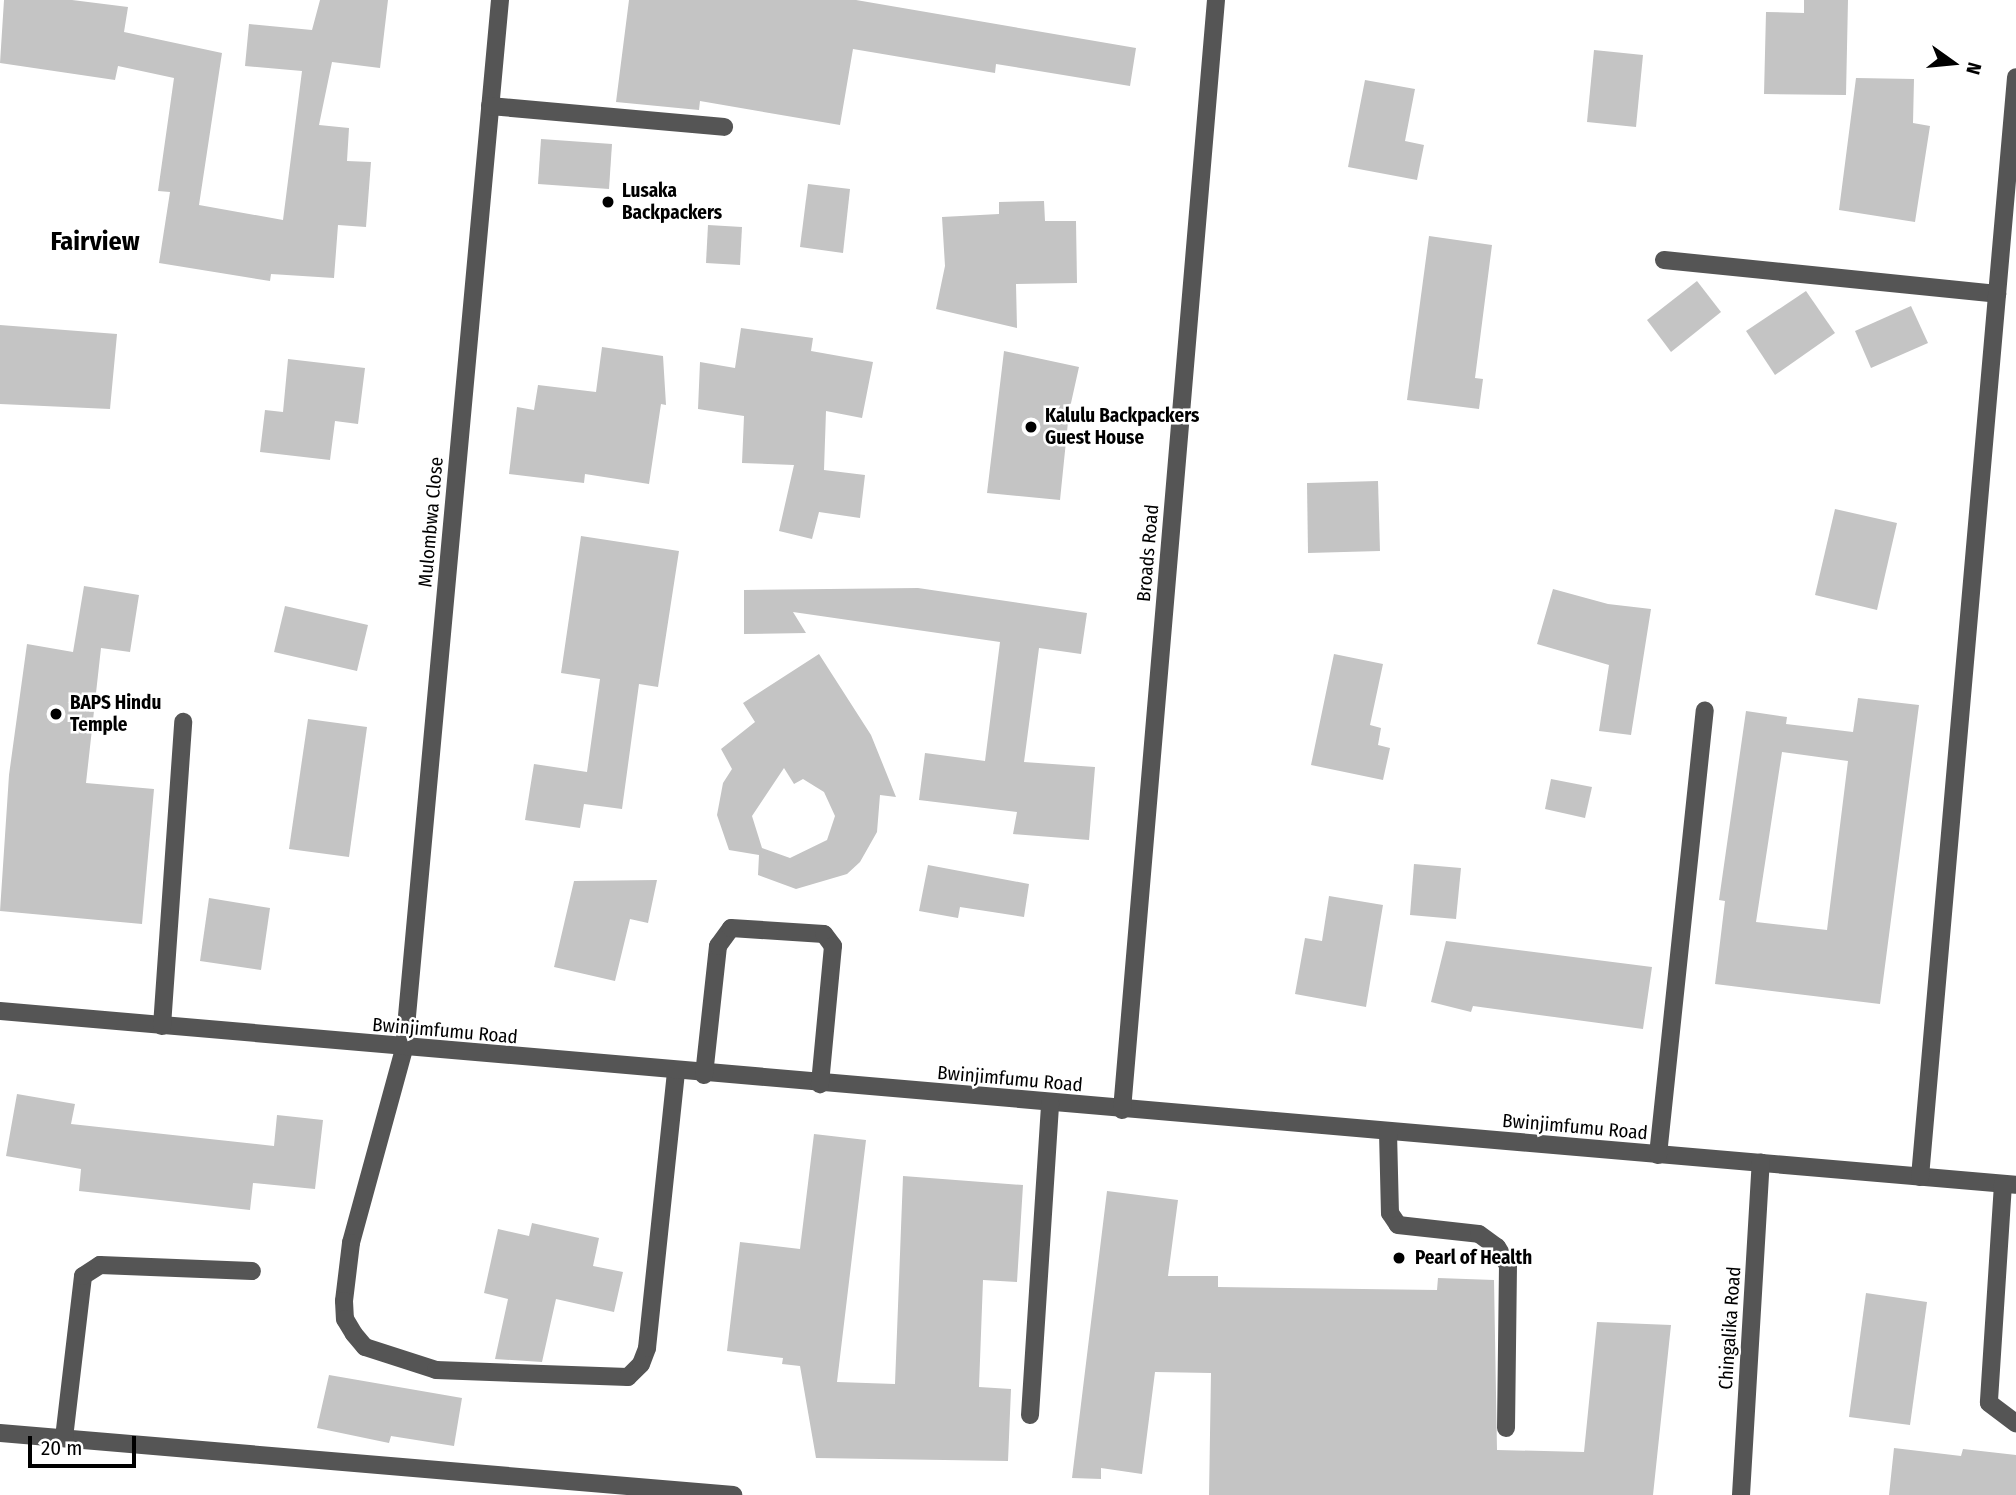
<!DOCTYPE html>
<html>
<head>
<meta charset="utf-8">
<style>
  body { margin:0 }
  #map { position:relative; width:2016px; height:1495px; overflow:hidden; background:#fff; font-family:"Fira Sans Condensed",sans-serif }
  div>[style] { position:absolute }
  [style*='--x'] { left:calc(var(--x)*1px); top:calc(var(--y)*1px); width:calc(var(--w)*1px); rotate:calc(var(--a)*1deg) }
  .building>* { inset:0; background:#c4c4c4 }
  .minor>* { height:18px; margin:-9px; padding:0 9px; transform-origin:9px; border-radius:9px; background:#555 }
  .dots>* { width:19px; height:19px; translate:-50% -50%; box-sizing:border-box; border:4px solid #fff; border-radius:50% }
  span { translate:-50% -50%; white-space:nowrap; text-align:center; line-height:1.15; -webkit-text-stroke:5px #fff; paint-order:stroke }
  .poi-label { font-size:19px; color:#000; font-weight:700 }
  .left { translate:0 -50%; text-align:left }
  .street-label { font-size:19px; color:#000 }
  .district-label { font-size:26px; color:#000; font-weight:700 }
  .north { position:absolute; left:1918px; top:28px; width:70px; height:70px; -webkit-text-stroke:5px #fff; paint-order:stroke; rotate:105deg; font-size:19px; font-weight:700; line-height:28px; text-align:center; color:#000 }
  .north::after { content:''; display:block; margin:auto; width:24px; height:32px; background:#000; clip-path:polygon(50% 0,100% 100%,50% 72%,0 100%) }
  .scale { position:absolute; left:28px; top:1436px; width:108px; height:32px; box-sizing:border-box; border:4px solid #000; border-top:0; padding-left:9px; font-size:21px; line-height:24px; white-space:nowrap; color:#000; -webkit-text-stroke:5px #fff; paint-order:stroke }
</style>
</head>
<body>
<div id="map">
  <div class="building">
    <i style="clip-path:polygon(4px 0,72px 0,128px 7px,124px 32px,222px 53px,199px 205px,283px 220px,302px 71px,245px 66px,249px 24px,312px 30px,320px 0,388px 0,380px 68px,332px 62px,319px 125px,349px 128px,347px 161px,371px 162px,366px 227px,338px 225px,334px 278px,271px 274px,270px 281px,159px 263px,170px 192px,158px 191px,174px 78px,118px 66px,115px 80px,0 63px)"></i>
    <i style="clip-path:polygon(629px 0,856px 0,1136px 48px,1130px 86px,996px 64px,995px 73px,853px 49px,840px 125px,700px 101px,699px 110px,616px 102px)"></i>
    <i style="clip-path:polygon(1804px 0,1848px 0,1846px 95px,1764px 94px,1766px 12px,1804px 13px)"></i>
    <i style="clip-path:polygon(1594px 50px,1643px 55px,1636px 127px,1587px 122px)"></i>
    <i style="clip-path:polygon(1856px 78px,1914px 79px,1913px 123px,1930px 126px,1915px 222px,1839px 210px)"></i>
    <i style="clip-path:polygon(1365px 80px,1415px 89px,1405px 141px,1424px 145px,1417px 180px,1348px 167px)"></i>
    <i style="clip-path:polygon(541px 139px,612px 144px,609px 189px,538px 184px)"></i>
    <i style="clip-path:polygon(808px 184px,850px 189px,843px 253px,800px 247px)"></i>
    <i style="clip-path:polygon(1044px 201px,1045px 221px,1076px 221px,1077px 283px,1016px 284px,1017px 328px,936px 309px,945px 266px,942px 217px,999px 214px,999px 202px)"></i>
    <i style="clip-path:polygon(708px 225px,742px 227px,740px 265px,706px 263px)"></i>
    <i style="clip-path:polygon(1429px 236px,1492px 245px,1475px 378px,1483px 379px,1479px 409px,1407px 400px)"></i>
    <i style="clip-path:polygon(1697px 281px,1721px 312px,1671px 352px,1647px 320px)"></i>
    <i style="clip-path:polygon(1806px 291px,1835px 333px,1775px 375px,1746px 331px)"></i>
    <i style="clip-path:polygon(1911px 306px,1928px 343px,1871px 368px,1855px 331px)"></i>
    <i style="clip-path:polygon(0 325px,117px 334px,110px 409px,0 404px)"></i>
    <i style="clip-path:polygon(741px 328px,813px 338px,811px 351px,873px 362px,862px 418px,826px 411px,824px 470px,865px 475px,860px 518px,819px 512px,812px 539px,779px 531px,794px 465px,742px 463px,744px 416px,698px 409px,700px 362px,735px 368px)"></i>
    <i style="clip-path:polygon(602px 347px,663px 356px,666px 405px,661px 404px,649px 484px,585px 474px,584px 483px,509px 474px,517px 407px,534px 410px,538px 385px,596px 392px)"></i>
    <i style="clip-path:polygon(1004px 351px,1079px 367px,1069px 412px,1060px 500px,987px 493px)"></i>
    <i style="clip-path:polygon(288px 359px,365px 368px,358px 424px,335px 421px,330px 460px,260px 452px,265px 410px,283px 412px)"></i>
    <i style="clip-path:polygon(1378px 481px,1380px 551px,1308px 553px,1307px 483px)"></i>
    <i style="clip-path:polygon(1835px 509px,1897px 523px,1877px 610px,1815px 595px)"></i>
    <i style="clip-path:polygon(581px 536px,679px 551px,658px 687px,639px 684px,622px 809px,584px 804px,580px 828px,525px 820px,534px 764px,587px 772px,600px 679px,561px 673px)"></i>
    <i style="clip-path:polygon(84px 586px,139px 595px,130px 652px,101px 648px,86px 783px,154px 789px,142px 924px,0 911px,9px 775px,27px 644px,73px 652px)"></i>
    <i style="clip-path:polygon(918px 588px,1087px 613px,1081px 654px,1039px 648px,1024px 762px,1095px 767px,1089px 840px,1013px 834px,1017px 812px,919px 800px,925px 753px,985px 761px,1000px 642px,793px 612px,806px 633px,744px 634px,744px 590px)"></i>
    <i style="clip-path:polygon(1553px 589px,1608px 604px,1651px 609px,1631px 735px,1599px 731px,1609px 665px,1537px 644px)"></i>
    <i style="clip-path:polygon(285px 606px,368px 625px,357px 671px,274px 652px)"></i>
    <i style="clip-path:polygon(evenodd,819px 654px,871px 735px,896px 797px,880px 795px,877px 832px,860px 862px,847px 874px,796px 889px,758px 875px,759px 855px,729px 850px,717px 815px,723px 783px,732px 769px,721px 749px,755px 722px,743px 703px,819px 654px,784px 768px,794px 784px,803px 779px,824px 792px,835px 816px,827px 840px,790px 858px,762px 848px,752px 816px,784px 768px)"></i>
    <i style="clip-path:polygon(1334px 654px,1383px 664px,1370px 725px,1381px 728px,1378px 745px,1390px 748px,1383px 780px,1311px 765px)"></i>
    <i style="clip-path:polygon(evenodd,1858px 698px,1919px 705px,1880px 1004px,1715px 984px,1725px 901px,1719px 900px,1746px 711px,1787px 717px,1786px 724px,1853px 732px,1858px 698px,1782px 752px,1848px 761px,1827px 930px,1756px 922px,1782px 752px)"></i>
    <i style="clip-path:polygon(308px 719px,367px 727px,349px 857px,289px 849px)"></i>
    <i style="clip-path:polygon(1551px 779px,1592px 787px,1585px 818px,1545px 809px)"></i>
    <i style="clip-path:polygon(1414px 864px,1461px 868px,1456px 919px,1410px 915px)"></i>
    <i style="clip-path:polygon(928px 865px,1029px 884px,1024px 917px,960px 907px,958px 918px,919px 911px)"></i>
    <i style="clip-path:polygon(657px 880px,648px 923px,630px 919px,615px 981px,554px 967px,574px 881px)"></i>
    <i style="clip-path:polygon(1329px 896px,1383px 905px,1366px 1007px,1295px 994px,1305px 938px,1322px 941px)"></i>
    <i style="clip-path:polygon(209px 898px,270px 908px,261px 970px,200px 961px)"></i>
    <i style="clip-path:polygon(1446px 941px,1652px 967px,1643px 1029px,1473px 1006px,1471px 1012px,1431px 1002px)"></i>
    <i style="clip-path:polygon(17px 1094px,75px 1104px,71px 1124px,274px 1146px,277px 1115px,323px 1120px,315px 1189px,253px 1183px,250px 1210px,79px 1191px,81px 1169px,6px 1156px)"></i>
    <i style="clip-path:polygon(814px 1134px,866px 1140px,837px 1382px,895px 1384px,903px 1176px,1023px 1185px,1017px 1282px,983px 1280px,979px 1387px,1011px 1389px,1008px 1461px,816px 1458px,800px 1366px,782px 1364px,783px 1358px,727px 1351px,740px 1242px,800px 1249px)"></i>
    <i style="clip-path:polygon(1107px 1191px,1178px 1200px,1168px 1276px,1218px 1276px,1218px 1287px,1437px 1290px,1438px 1278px,1494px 1280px,1497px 1450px,1584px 1452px,1597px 1322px,1671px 1325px,1653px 1495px,1209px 1495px,1211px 1373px,1155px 1372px,1142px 1474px,1101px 1468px,1101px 1479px,1072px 1478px)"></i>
    <i style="clip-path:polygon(532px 1223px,599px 1238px,593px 1266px,623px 1272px,614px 1312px,556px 1299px,542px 1362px,495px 1359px,508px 1299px,484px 1293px,498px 1229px,529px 1236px)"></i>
    <i style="clip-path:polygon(1866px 1293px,1927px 1302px,1910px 1425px,1849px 1417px)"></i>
    <i style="clip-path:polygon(329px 1375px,462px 1398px,454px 1446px,391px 1436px,389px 1443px,317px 1428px)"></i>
    <i style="clip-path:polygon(1894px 1448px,1961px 1456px,1963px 1449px,2016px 1455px,2016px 1495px,1889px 1495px)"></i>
  </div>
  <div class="minor">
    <i style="--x:500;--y:0;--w:1053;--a:95.23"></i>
    <i style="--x:404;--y:1049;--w:201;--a:105.3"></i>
    <i style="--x:351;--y:1243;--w:58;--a:96.9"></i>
    <i style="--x:344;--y:1301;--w:18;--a:87"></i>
    <i style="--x:345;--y:1319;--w:17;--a:59"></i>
    <i style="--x:354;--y:1334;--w:17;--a:50"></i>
    <i style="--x:365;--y:1347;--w:75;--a:17.9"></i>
    <i style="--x:436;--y:1370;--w:192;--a:2.1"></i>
    <i style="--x:628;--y:1377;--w:18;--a:-45"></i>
    <i style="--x:641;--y:1364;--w:17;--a:-69"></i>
    <i style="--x:647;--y:1348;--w:278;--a:-84"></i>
    <i style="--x:490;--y:106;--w:235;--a:5.1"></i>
    <i style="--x:1664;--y:260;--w:335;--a:5.8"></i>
    <i style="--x:0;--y:1011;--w:2023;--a:4.93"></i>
    <i style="--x:162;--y:1026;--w:305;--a:-86"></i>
    <i style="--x:704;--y:1075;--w:130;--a:-83.8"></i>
    <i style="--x:718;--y:946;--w:22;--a:-54"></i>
    <i style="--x:731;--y:928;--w:93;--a:3.7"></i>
    <i style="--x:824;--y:934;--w:15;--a:53"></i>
    <i style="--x:833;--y:946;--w:139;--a:95.4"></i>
    <i style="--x:1122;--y:1110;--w:1114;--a:-85.16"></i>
    <i style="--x:1388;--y:1132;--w:81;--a:88.6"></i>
    <i style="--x:1390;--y:1213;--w:14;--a:56"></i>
    <i style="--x:1398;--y:1225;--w:81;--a:6.3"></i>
    <i style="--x:1479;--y:1234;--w:22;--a:36"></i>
    <i style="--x:1497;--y:1247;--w:21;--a:59"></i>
    <i style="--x:1508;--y:1265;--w:163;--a:90.7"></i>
    <i style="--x:1658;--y:1155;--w:447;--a:-84"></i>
    <i style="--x:1920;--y:1177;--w:1104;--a:-85.01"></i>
    <i style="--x:2003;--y:1184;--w:219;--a:93.7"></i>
    <i style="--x:1989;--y:1403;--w:34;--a:37"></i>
    <i style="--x:1030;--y:1415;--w:312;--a:-86.3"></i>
    <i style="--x:0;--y:1433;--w:736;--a:4.83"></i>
    <i style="--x:64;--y:1438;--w:163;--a:-83.3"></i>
    <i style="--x:83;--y:1276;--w:20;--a:-33"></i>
    <i style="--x:100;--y:1265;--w:152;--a:2.3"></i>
    <i style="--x:1741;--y:1495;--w:333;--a:-86.6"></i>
  </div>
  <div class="dots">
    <i style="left:608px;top:202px;background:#000"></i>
    <i style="left:1031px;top:427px;background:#000"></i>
    <i style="left:56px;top:714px;background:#000"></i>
    <i style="left:1399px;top:1258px;background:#000"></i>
  </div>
  <div class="poi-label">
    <span class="left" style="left:622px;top:202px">Lusaka<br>Backpackers</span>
    <span class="left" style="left:1045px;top:427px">Kalulu Backpackers<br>Guest House</span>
    <span class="left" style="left:70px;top:714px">BAPS Hindu<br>Temple</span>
    <span class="left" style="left:1415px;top:1258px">Pearl of Health</span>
  </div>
  <div class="street-label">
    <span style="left:431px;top:522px;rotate:-85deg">Mulombwa Close</span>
    <span style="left:1148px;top:553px;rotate:-85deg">Broads Road</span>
    <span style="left:445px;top:1031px;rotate:5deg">Bwinjimfumu Road</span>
    <span style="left:1010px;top:1079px;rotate:5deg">Bwinjimfumu Road</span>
    <span style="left:1575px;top:1127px;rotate:5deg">Bwinjimfumu Road</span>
    <span style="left:1730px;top:1328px;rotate:-86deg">Chingalika Road</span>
  </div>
  <div class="district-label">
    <span style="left:95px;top:242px">Fairview</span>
  </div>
  <div class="north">N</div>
  <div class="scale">20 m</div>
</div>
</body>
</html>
